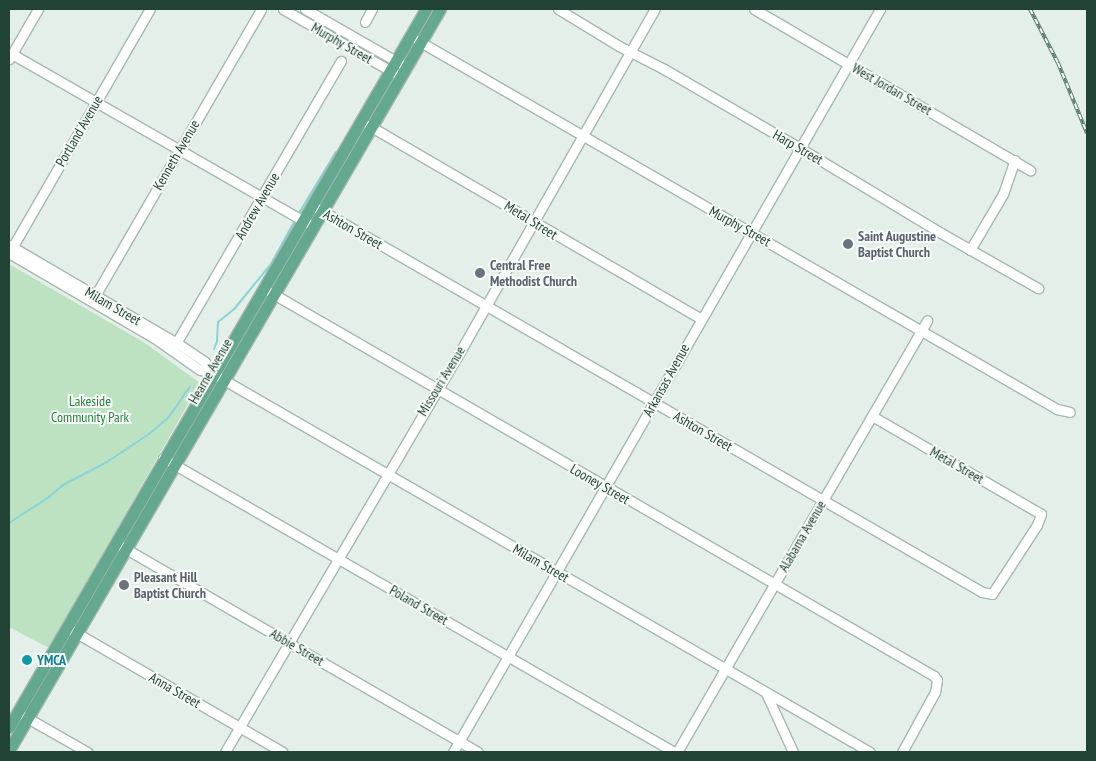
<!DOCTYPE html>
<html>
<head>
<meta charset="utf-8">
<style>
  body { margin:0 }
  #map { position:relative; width:1096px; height:761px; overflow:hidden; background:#e4efe9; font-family:"PT Sans Narrow",sans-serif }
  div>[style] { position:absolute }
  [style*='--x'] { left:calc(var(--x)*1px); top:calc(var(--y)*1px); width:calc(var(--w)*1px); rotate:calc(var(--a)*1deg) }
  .green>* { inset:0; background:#bce2c2 }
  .stream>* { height:2px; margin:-1px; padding:0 1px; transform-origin:1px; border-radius:1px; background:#88d4d8 }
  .roads { filter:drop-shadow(1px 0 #a6b8b0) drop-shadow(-1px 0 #a6b8b0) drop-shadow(0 1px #a6b8b0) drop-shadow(0 -1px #a6b8b0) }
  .minor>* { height:9px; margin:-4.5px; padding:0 4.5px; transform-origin:4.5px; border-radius:4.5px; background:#fff }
  .major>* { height:11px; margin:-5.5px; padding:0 5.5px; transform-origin:5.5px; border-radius:5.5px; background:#65a890 }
  .rail>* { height:4px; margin-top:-2px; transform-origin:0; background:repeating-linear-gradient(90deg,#f6fbf8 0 5.5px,#5c7e71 0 11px); box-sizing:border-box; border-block:1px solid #5c7e71 }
  .dots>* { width:14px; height:14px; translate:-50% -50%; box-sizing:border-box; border:2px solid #f6fbf8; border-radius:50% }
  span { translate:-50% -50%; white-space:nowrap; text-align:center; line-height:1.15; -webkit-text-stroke:4px #f6fbf8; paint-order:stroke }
  .street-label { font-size:14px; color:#214336 }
  .worship-label { font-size:14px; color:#5b616d; font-weight:700 }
  .left { translate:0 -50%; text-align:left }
  .park-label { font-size:14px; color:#287e40 }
  .culture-label { font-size:14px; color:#0d838f; font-weight:700 }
  .frame { position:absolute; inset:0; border:10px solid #214336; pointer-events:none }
</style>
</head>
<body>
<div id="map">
  <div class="green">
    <i style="clip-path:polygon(9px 264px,145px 343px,200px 383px,49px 648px,9px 627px)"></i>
  </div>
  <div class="stream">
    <i style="--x:299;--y:213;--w:71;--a:-58.8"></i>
    <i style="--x:214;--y:349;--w:9;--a:-69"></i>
    <i style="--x:217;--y:341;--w:19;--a:-87"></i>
    <i style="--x:218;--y:322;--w:22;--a:-39"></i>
    <i style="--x:235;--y:308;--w:57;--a:-50.7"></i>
    <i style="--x:271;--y:264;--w:48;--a:-61.3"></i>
    <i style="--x:9;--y:523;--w:48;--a:-33"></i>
    <i style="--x:49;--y:497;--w:18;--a:-41"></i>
    <i style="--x:63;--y:485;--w:50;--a:-27.6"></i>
    <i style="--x:107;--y:462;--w:50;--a:-33.7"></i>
    <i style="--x:149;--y:434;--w:25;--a:-40"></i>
    <i style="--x:168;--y:418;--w:38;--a:-55"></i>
  </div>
  <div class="roads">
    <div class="minor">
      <i style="--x:283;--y:9;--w:130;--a:29.9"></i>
      <i style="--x:305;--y:9;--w:111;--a:29.8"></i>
      <i style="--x:558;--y:9;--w:71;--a:31.2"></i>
      <i style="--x:619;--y:46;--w:51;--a:27.1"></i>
      <i style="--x:664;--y:69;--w:157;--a:30.2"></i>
      <i style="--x:800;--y:148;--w:165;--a:31.1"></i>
      <i style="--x:941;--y:233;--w:112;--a:29.6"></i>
      <i style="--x:754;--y:9;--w:320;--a:30.3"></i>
      <i style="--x:365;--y:22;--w:15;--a:-62"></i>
      <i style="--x:417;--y:40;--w:739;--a:29.97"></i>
      <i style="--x:1057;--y:409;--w:13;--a:13"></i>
      <i style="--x:12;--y:54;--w:342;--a:29.8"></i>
      <i style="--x:9;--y:59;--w:58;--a:-59.9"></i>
      <i style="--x:368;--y:125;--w:385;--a:30.2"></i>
      <i style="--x:317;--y:208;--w:768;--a:30"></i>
      <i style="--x:982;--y:592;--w:10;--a:11"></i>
      <i style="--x:992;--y:594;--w:82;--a:-56.9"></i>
      <i style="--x:1037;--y:525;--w:12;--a:-70"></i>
      <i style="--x:1041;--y:514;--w:195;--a:-149.9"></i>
      <i style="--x:9;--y:245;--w:194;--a:30.3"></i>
      <i style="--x:177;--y:343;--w:34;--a:34"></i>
      <i style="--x:205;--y:362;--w:13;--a:58"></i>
      <i style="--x:970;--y:250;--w:65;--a:-59.5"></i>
      <i style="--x:1003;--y:194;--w:36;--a:-71"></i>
      <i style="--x:9;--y:253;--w:167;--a:30.3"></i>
      <i style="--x:153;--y:337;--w:57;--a:35.1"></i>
      <i style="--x:200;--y:370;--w:12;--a:14"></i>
      <i style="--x:212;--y:373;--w:759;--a:29.94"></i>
      <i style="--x:9;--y:253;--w:282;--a:-60"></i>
      <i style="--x:270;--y:292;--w:767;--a:30.04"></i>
      <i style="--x:934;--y:676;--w:5;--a:53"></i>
      <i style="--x:937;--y:680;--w:12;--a:99"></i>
      <i style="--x:935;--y:692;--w:68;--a:118.8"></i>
      <i style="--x:92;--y:301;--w:337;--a:-59.9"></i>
      <i style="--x:172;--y:350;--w:335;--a:-59.7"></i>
      <i style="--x:163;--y:458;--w:590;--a:29.91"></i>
      <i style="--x:121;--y:546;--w:412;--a:30"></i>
      <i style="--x:73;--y:631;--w:242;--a:30"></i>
      <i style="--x:766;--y:693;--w:65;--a:65.4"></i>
      <i style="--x:24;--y:716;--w:73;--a:29.7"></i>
      <i style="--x:225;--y:752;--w:458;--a:-59.6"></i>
      <i style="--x:457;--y:357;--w:400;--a:-60.4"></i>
      <i style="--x:453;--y:752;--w:857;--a:-60.11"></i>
      <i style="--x:677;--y:752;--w:499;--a:-59.9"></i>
    </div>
    <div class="major">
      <i style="--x:9;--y:727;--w:830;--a:-59.85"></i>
      <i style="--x:9;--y:750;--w:857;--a:-59.82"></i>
    </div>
  </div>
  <div class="rail">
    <i style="--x:1030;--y:9;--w:61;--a:62.6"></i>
    <i style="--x:1058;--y:63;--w:76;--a:67.5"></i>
  </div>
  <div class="dots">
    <i style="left:848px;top:244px;background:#6b7280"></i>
    <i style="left:480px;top:273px;background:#6b7280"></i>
    <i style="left:124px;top:585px;background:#6b7280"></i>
    <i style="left:27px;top:660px;background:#0f9aa8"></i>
  </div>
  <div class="street-label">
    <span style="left:342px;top:43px;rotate:30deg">Murphy Street</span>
    <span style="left:892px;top:89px;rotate:30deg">West Jordan Street</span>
    <span style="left:79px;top:131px;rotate:-60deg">Portland Avenue</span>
    <span style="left:798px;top:147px;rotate:30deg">Harp Street</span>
    <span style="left:176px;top:155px;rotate:-60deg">Kenneth Avenue</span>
    <span style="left:257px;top:206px;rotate:-60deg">Andrew Avenue</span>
    <span style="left:531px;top:220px;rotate:32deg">Metal Street</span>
    <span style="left:740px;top:226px;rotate:29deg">Murphy Street</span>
    <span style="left:353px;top:229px;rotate:30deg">Ashton Street</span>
    <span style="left:113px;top:306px;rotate:30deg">Milam Street</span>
    <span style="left:210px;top:371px;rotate:-60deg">Hearne Avenue</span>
    <span style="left:666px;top:380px;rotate:-61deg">Arkansas Avenue</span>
    <span style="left:441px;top:381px;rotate:-59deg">Missouri Avenue</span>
    <span style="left:703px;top:431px;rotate:30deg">Ashton Street</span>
    <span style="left:957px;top:465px;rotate:30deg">Metal Street</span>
    <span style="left:600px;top:484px;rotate:30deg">Looney Street</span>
    <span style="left:802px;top:536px;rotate:-60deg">Alabama Avenue</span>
    <span style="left:541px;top:563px;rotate:30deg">Milam Street</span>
    <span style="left:419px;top:605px;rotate:30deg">Poland Street</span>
    <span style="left:297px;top:647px;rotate:30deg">Abbie Street</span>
    <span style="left:175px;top:690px;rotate:30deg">Anna Street</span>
  </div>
  <div class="worship-label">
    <span class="left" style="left:858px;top:244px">Saint Augustine<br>Baptist Church</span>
    <span class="left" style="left:490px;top:273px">Central Free<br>Methodist Church</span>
    <span class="left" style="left:134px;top:585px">Pleasant Hill<br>Baptist Church</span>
  </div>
  <div class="park-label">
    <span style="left:90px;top:409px">Lakeside<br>Community Park</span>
  </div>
  <div class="culture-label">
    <span class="left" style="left:37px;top:660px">YMCA</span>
  </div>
  <div class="frame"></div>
</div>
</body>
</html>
